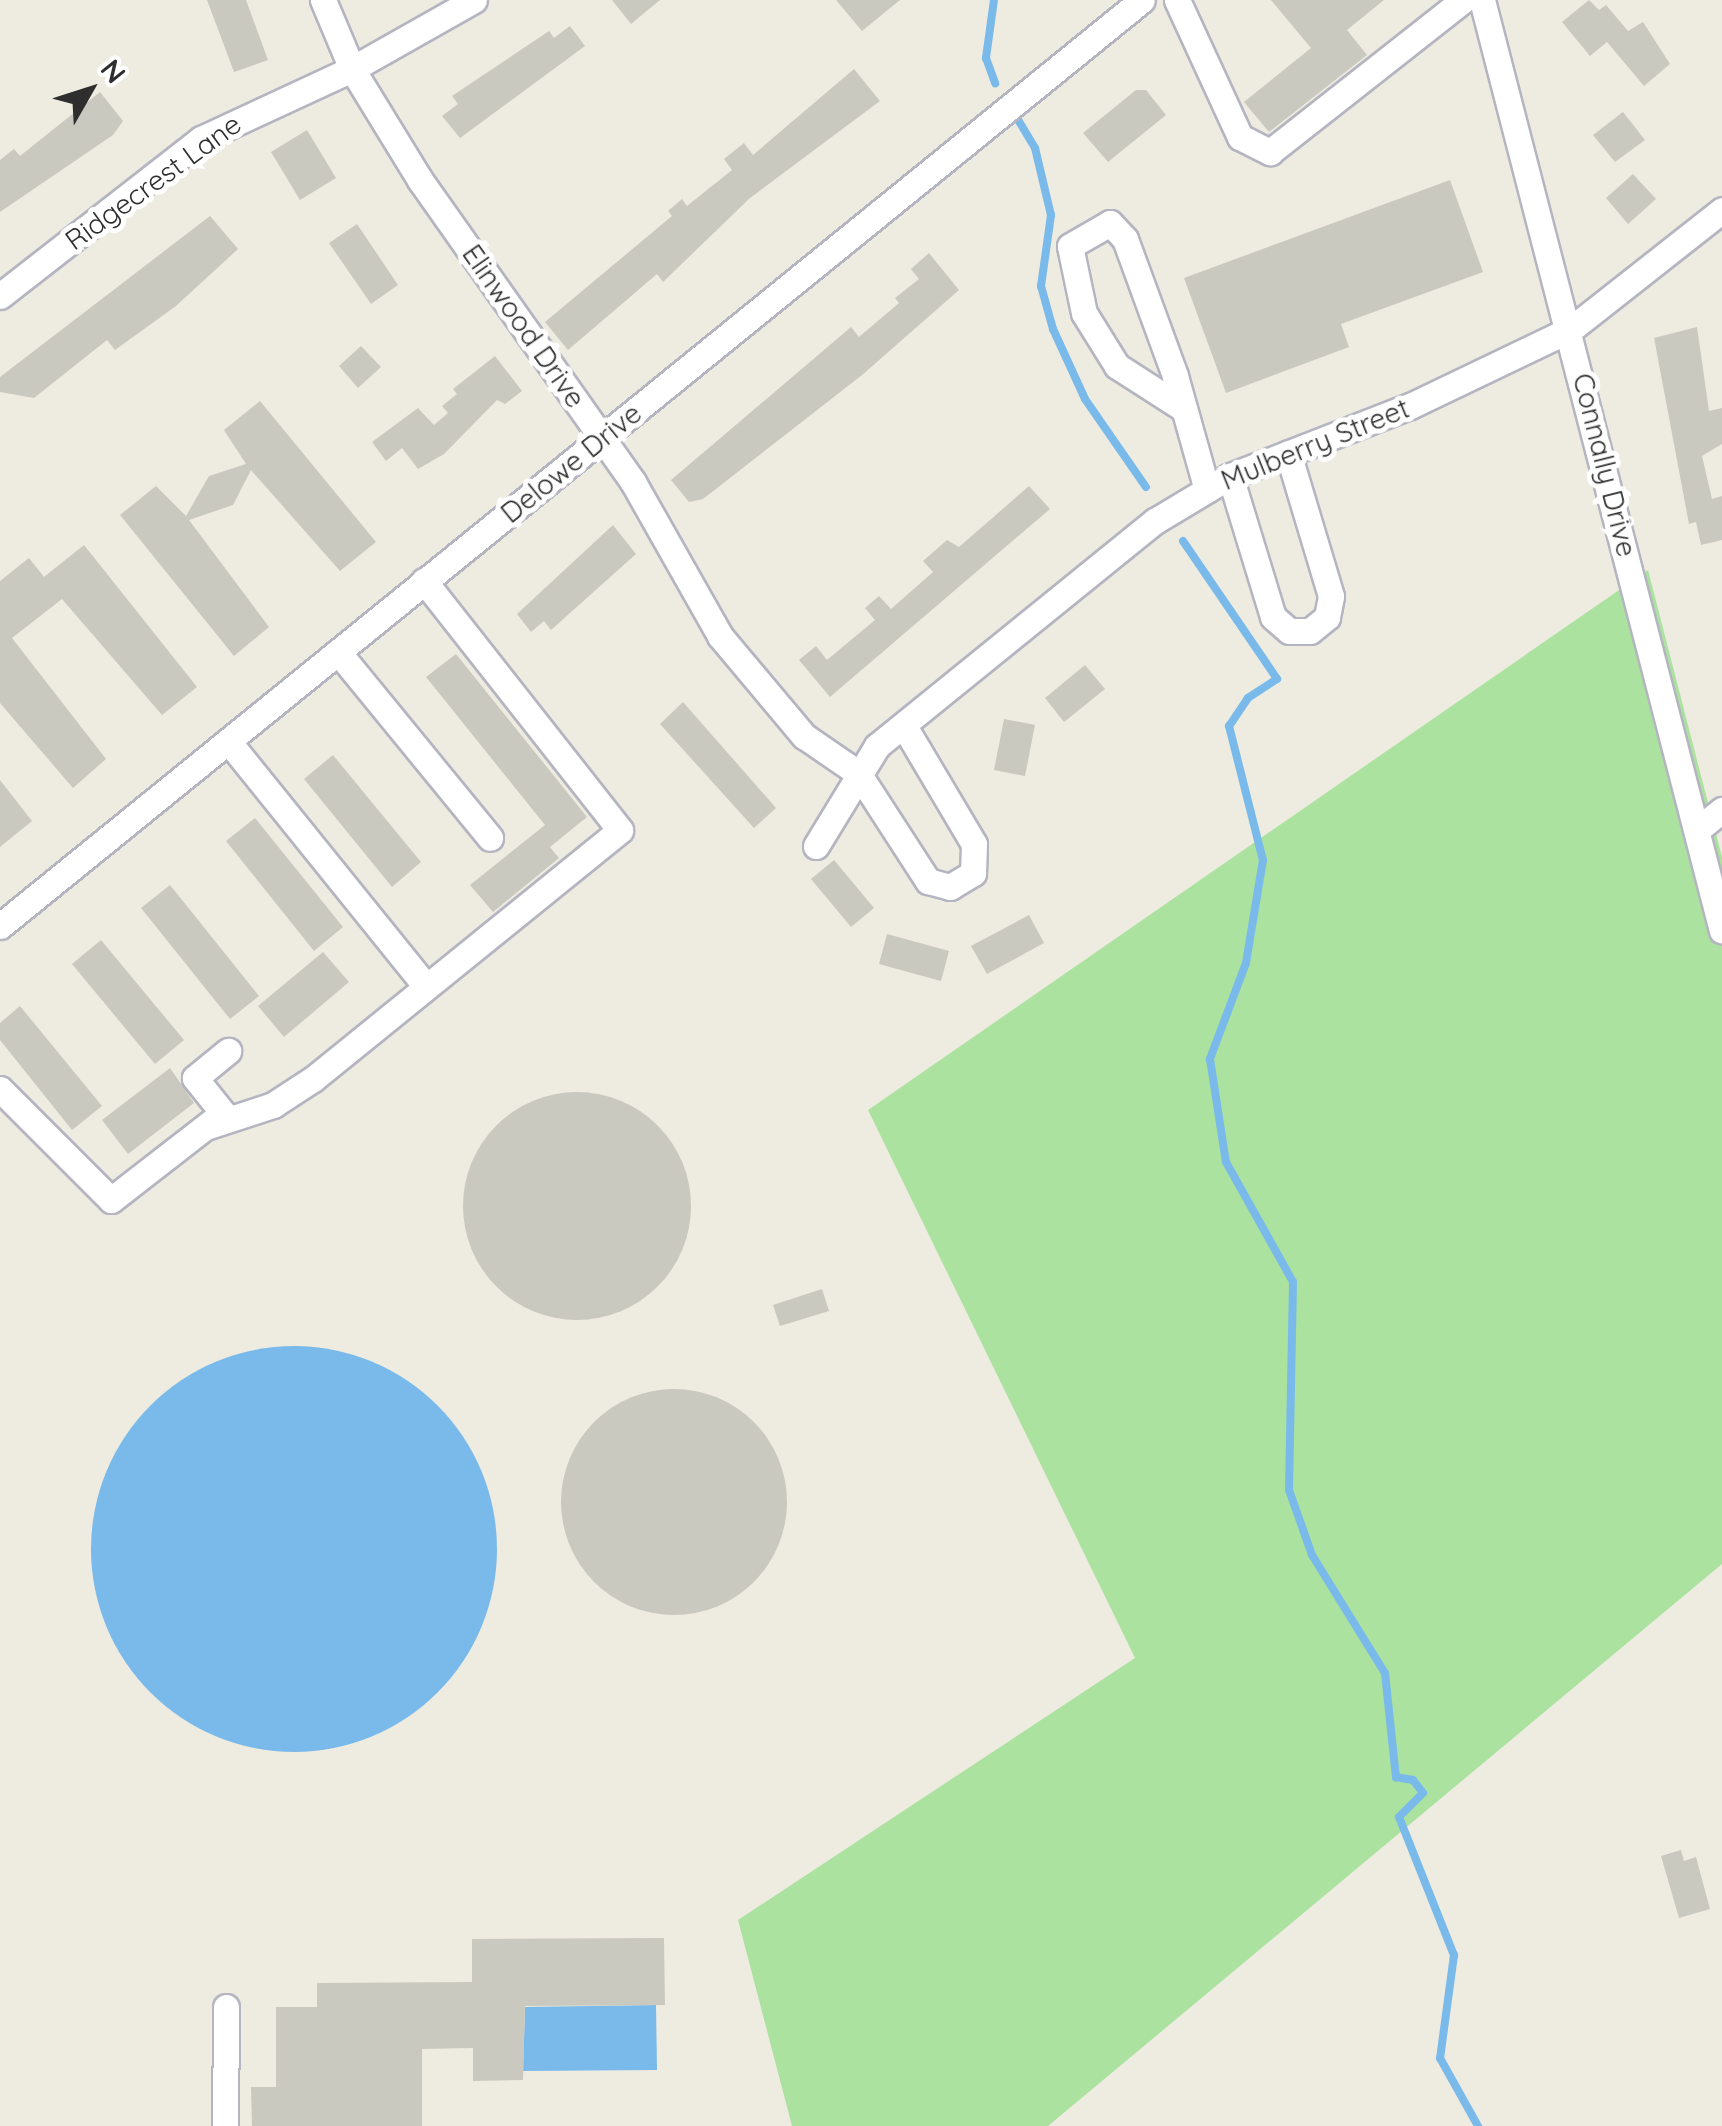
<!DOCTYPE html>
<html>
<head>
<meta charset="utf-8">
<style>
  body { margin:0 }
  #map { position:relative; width:1722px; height:2126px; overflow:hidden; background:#eeebe1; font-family:Quicksand,sans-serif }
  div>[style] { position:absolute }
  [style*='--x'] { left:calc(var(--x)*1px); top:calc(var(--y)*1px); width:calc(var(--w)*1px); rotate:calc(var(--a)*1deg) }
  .green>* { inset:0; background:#ace2a0 }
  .water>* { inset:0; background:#79baeb }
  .round { border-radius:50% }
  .stream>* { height:8px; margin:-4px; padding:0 4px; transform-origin:4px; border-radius:4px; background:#79baeb }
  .building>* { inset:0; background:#cac9bf }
  .roads { filter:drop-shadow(2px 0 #b4b5c0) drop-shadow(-2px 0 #b4b5c0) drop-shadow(0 2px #b4b5c0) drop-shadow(0 -2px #b4b5c0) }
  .minor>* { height:25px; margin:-12.5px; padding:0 12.5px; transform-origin:12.5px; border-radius:12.5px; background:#fff }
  span { translate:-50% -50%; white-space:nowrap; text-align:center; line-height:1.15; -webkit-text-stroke:10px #fff; paint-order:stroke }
  .street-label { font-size:28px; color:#2e2e2e }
  .north { position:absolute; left:40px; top:40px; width:100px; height:100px; -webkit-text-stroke:8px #fff; paint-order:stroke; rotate:51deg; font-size:28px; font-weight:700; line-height:40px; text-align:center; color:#2e2e2e }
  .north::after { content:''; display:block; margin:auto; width:35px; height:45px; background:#2e2e2e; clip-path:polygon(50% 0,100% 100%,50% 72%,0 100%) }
</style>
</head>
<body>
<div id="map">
  <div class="green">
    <i style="clip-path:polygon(1648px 570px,1722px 857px,1722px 1564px,1048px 2126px,792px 2126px,738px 1920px,1135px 1658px,868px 1110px)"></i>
  </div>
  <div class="water">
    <i class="round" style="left:91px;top:1346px;width:406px;height:406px"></i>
    <i style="clip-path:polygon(656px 2005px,657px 2070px,523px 2071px,525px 2007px)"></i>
  </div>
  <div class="stream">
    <i style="--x:994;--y:0;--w:59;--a:97.9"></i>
    <i style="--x:986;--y:58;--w:27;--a:70"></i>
    <i style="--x:1017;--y:118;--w:35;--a:59"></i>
    <i style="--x:1035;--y:148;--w:69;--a:76.6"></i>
    <i style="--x:1051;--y:215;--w:72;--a:98"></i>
    <i style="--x:1041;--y:286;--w:45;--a:74.4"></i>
    <i style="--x:1053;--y:329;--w:77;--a:65.4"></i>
    <i style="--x:1085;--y:399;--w:107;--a:55.3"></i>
    <i style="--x:1183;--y:541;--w:167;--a:55.7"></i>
    <i style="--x:1277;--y:679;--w:35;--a:147"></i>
    <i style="--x:1248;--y:698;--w:34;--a:124"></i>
    <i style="--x:1229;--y:726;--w:138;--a:75.8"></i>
    <i style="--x:1263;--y:860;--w:104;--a:99.4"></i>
    <i style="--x:1246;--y:963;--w:103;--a:110.6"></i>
    <i style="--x:1210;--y:1059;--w:104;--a:81.2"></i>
    <i style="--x:1226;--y:1162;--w:137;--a:60.8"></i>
    <i style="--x:1293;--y:1282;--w:208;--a:91.1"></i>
    <i style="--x:1289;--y:1490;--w:69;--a:70.5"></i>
    <i style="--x:1312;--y:1555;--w:139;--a:58.3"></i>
    <i style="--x:1385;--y:1673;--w:105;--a:84"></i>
    <i style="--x:1396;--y:1777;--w:17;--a:10"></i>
    <i style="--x:1413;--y:1780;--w:16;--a:52"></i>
    <i style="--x:1423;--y:1793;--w:34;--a:135"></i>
    <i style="--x:1399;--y:1817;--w:149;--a:68.3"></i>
    <i style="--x:1454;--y:1955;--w:104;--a:97.7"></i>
    <i style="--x:1440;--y:2058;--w:78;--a:60.8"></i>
  </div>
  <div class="building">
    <i style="clip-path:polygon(207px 0,246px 0,268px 60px,234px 72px)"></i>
    <i style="clip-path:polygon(612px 0,660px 0,631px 24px)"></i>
    <i style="clip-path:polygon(836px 0,900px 0,862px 31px)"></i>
    <i style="clip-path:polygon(1271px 0,1384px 0,1347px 30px,1367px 55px,1269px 132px,1244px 102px,1311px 48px)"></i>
    <i style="clip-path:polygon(1589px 0,1599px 10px,1606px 5px,1628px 31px,1643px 22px,1670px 64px,1644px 86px,1607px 42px,1590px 56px,1562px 22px)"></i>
    <i style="clip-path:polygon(570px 26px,585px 46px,460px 138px,442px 116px,458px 104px,452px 96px,549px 31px,554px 38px)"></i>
    <i style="clip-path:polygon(854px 69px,880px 101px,750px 198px,663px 282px,657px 274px,568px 350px,545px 322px,672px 216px,668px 211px,682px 199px,687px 206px,732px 170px,724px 159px,744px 143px,753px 155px)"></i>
    <i style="clip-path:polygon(1136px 90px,1146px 90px,1166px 115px,1108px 162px,1083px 133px)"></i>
    <i style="clip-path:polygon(100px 92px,123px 121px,113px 135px,0 212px,0 160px,14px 149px,20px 156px)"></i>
    <i style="clip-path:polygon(1623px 112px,1645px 140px,1615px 162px,1593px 135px)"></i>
    <i style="clip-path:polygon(307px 130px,336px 178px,300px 200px,271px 152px)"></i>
    <i style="clip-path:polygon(1633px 174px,1656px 199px,1628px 224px,1606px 198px)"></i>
    <i style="clip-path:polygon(1450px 180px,1483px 272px,1341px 324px,1349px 347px,1226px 393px,1184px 278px)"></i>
    <i style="clip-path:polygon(210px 216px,238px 249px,176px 306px,115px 350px,107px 340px,34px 398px,0 392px,0 377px)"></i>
    <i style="clip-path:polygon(357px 224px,398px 285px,371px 304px,329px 243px)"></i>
    <i style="clip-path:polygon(929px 253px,959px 290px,862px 375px,703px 499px,689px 502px,671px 480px,851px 327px,859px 337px,899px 303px,895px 298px,919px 279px,911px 269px)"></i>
    <i style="clip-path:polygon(1697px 327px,1709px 411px,1722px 408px,1722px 444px,1702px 456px,1712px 499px,1722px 496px,1722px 540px,1701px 545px,1696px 522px,1689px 524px,1654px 338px)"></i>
    <i style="clip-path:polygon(361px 346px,381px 367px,358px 388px,339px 366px)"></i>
    <i style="clip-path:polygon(495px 356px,522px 391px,505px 404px,497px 400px,444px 454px,418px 469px,402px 448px,386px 461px,372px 442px,418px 408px,434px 425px,448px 413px,442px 406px,457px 394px,453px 389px)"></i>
    <i style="clip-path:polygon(260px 401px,376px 542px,340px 571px,251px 470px,233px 505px,189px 520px,269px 627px,234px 656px,120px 515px,156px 486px,186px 516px,209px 476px,246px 464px,224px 430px)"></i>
    <i style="clip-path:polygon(1029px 486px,1050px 509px,830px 697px,799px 660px,816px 646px,827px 660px,875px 620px,865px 608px,879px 596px,891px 609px,933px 572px,923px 561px,947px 540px,959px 547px)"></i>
    <i style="clip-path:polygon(613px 525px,636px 554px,551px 630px,544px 621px,531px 632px,517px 614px)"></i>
    <i style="clip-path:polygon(84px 545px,197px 687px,162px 715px,62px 599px,12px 638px,106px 759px,73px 788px,0 703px,0 581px,29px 558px,44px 577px)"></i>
    <i style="clip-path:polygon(456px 654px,587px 817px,550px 847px,559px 858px,493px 912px,470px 885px,545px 825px,426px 677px)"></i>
    <i style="clip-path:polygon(1085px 665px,1105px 689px,1064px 722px,1045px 698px)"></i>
    <i style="clip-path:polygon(683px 702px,776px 808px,754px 828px,660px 724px)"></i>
    <i style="clip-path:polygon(1004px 719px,1035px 725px,1025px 776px,994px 770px)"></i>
    <i style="clip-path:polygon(333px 755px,421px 862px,392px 887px,304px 779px)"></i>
    <i style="clip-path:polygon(0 780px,32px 821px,0 847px)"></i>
    <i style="clip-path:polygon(255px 818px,343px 927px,314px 951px,226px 841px)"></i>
    <i style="clip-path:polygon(834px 860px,874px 908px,851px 927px,811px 879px)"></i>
    <i style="clip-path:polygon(170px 885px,259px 996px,230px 1019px,141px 908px)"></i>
    <i style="clip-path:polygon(1029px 915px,1044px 943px,987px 974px,971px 946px)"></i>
    <i style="clip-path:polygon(887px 934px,949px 951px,941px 981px,879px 964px)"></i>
    <i style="clip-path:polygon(101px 940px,184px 1040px,155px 1064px,72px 964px)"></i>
    <i style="clip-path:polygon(323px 952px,349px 982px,284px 1037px,258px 1006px)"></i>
    <i style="clip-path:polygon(20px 1006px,102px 1106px,72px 1130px,0 1040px,0 1023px)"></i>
    <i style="clip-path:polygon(170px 1068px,194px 1103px,128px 1154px,102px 1120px)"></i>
    <i class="round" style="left:463px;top:1092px;width:228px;height:228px"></i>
    <i style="clip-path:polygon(822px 1289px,829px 1311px,780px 1326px,773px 1305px)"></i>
    <i class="round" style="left:561px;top:1389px;width:226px;height:226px"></i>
    <i style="clip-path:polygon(1681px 1850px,1684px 1861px,1696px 1857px,1710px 1909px,1679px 1918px,1661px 1856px)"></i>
    <i style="clip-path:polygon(664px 1938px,665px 2005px,525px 2006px,523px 2080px,473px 2081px,473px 2048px,422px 2049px,422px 2126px,252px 2126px,251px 2087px,276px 2087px,276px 2007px,317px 2007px,317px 1983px,472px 1982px,472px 1939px)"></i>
  </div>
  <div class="roads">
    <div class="minor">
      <i style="--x:323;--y:0;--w:75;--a:67.2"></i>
      <i style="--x:352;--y:69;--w:130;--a:58.5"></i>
      <i style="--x:420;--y:180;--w:370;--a:54.8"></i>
      <i style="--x:633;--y:482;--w:177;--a:60.5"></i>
      <i style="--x:720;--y:636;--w:131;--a:50"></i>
      <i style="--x:804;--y:736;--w:65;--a:34.4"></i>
      <i style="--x:858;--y:773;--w:129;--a:57.1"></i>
      <i style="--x:928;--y:881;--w:23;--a:15"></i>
      <i style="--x:950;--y:887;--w:27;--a:-31"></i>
      <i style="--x:973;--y:873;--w:29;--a:-88"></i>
      <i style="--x:974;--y:844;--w:137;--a:-120.7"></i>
      <i style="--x:1177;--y:0;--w:151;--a:65.3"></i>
      <i style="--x:1240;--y:137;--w:34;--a:27"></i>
      <i style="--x:1270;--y:152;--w:246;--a:-38.2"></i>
      <i style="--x:1482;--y:0;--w:961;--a:75.54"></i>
      <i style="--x:0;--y:296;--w:255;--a:-38"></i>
      <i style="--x:201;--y:139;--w:166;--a:-24.9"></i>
      <i style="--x:352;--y:69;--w:140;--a:-29.5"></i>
      <i style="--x:1184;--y:409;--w:80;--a:-147.3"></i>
      <i style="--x:1117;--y:366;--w:62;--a:-121.9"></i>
      <i style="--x:1084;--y:313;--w:68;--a:-101.8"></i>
      <i style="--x:1070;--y:246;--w:46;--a:-29.9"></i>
      <i style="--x:1110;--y:223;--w:22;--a:47"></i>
      <i style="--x:1125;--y:239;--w:146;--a:69.9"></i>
      <i style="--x:1175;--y:376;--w:118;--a:74.3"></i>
      <i style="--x:1230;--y:476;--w:147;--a:73"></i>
      <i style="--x:1273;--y:617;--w:21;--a:41"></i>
      <i style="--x:1289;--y:631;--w:21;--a:0"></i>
      <i style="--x:1310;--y:631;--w:22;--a:-39"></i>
      <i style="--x:1327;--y:617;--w:21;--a:-79"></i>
      <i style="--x:1331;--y:596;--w:149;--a:-106.7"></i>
      <i style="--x:338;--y:652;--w:240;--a:50.7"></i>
      <i style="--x:228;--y:741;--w:315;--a:51.1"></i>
      <i style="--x:1697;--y:830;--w:32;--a:-39"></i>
      <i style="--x:816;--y:846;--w:117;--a:-58.6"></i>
      <i style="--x:877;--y:746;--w:358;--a:-39"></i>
      <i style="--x:1155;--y:521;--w:87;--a:-31"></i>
      <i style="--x:1230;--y:476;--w:193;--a:-21.3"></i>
      <i style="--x:1410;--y:406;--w:178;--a:-25.6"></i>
      <i style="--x:1571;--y:329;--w:192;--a:-38.2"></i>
      <i style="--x:0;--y:926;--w:1470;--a:-39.04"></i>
      <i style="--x:0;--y:1089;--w:157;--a:45"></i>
      <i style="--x:111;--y:1200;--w:142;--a:-37.8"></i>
      <i style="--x:223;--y:1113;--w:45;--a:-128.7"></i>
      <i style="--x:195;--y:1078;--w:43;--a:-39.3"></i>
      <i style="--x:206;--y:1127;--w:71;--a:-18.2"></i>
      <i style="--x:273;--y:1105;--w:48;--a:-33"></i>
      <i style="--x:313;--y:1079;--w:395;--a:-39"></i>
      <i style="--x:620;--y:830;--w:317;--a:-128.2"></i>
      <i style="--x:225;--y:2126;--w:119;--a:-89.5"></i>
    </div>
  </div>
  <div class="street-label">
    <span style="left:153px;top:182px;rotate:-36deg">Ridgecrest Lane</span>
    <span style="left:524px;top:326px;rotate:55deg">Elinwood Drive</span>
    <span style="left:1315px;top:444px;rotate:-22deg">Mulberry Street</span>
    <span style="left:571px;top:463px;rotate:-39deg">Delowe Drive</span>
    <span style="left:1605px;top:465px;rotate:76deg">Connally Drive</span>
  </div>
  <div class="north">N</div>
</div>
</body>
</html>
